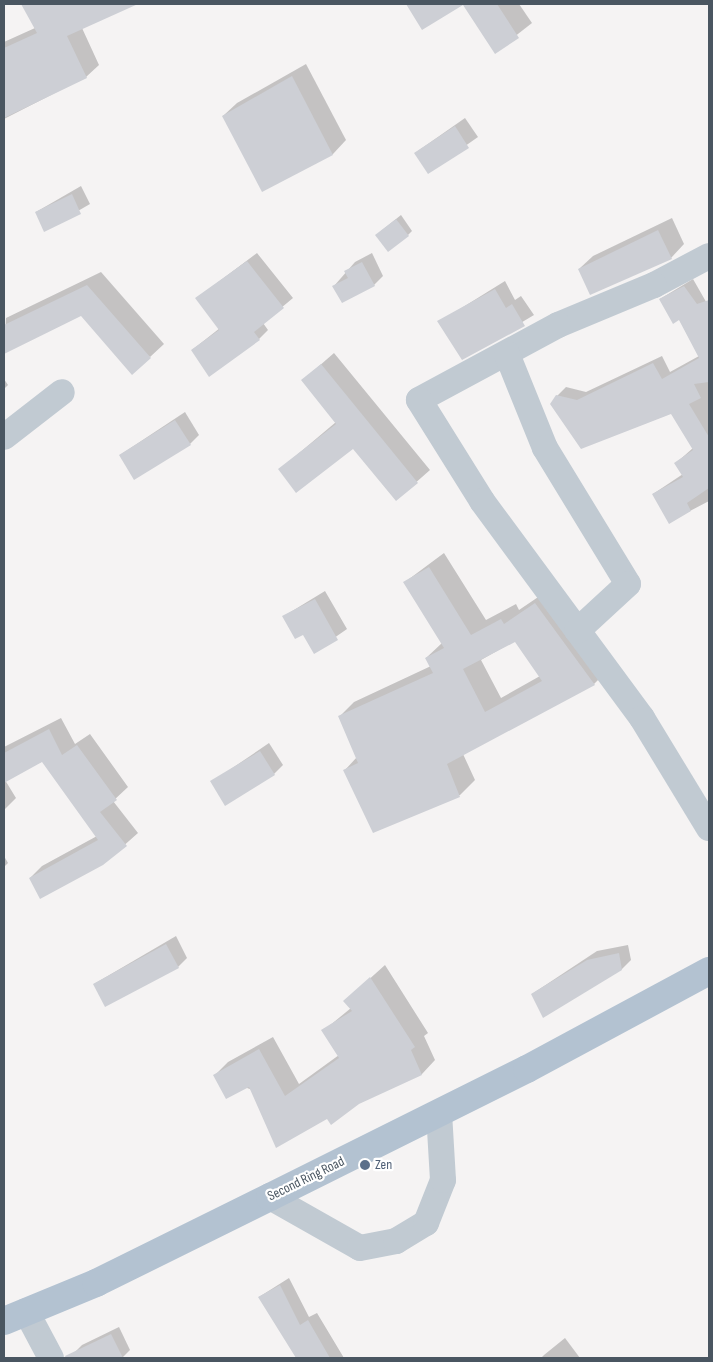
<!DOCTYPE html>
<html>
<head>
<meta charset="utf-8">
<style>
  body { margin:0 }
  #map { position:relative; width:713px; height:1362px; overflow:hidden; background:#f5f3f3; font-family:"Sofia Sans Condensed",sans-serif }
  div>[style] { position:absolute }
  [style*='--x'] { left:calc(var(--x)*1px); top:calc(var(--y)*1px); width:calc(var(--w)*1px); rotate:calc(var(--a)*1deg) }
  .shadow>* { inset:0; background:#0003 }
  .building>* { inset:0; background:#cdcfd5 }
  .minor>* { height:26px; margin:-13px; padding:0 13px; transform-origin:13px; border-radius:13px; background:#c1cad2 }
  .major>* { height:28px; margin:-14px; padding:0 14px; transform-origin:14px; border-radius:14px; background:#b3c2d1 }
  .dots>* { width:14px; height:14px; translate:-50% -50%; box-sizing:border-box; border:2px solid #fff; border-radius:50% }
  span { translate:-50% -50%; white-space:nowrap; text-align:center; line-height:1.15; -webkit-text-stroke:4.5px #fff; paint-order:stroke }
  .service-label { font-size:14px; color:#4e5e75 }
  .left { translate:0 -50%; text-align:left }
  .street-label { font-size:14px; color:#4a5661 }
  .frame { position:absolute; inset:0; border:5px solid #4a5661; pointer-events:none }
</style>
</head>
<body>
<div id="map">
  <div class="shadow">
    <i style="clip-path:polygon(23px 4px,135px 4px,82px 28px,99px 65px,86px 77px,4px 119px,4px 42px,35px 28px)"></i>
    <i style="clip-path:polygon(410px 4px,463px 4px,423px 28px)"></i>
    <i style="clip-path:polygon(464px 4px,519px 4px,532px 23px,495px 52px)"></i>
    <i style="clip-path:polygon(306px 64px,346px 140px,333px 154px,262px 190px,223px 116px,237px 103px)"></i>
    <i style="clip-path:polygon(465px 118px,478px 137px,428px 172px,415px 153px)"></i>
    <i style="clip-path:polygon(81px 186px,90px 204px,45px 230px,36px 212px)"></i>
    <i style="clip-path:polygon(401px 215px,412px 231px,408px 235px,381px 231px)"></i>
    <i style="clip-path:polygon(672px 218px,684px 244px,671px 258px,579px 269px,593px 256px)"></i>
    <i style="clip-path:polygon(257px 253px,293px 298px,263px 323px,268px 330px,259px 339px,192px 350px,220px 328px,197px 298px)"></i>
    <i style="clip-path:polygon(372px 253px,383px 276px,374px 285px,334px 286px,355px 262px)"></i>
    <i style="clip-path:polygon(101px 272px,164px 344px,150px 357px,81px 315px,4px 352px,6px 318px)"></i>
    <i style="clip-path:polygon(693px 279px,709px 307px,709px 501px,669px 522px,653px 494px,683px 474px,676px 463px,693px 448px,672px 413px,581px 448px,557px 396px,566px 387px,586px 392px,662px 356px,670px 372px,699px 356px,679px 319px,660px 299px)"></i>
    <i style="clip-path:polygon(505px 281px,515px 300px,521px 296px,534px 315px,462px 358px,439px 322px)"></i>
    <i style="clip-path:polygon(334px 353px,430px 470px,396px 500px,353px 447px,279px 470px,336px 422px,303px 380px)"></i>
    <i style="clip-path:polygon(4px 379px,8px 385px,4px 389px)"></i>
    <i style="clip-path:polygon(185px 412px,199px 435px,190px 444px,120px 455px)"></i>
    <i style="clip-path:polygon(evenodd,444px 553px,486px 620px,516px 604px,519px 610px,550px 589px,609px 669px,594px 684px,463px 754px,475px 780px,460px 795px,373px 831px,345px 770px,357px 757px,339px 717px,354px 702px,431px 666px,426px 658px,442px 643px,405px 582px,444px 553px,516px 640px,540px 676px,501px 698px,481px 660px,516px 640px)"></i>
    <i style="clip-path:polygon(325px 591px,347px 629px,314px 652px,304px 634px,284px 616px)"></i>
    <i style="clip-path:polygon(61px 718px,75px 744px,90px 734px,128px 787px,113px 801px,138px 833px,103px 864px,30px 878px,42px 866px,97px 836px,43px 761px,5px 780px,16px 798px,4px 810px,4px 747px)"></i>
    <i style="clip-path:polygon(269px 743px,283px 765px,274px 774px,212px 782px)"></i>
    <i style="clip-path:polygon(4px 856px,8px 863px,4px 867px)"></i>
    <i style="clip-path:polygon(176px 936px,187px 958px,178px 967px,94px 984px)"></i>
    <i style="clip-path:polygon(628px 945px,631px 960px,622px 969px,532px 994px,597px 951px)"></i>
    <i style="clip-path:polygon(385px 965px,428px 1033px,424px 1036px,435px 1060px,422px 1074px,327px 1117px,214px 1076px,228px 1062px,273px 1037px,299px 1084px,339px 1055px,323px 1031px,351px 1008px,345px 1001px)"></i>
    <i style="clip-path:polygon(289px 1278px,309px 1317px,317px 1313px,344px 1358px,297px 1358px,259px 1297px)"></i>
    <i style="clip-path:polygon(119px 1327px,130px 1350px,122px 1358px,77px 1358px,74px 1353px,82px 1345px)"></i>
    <i style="clip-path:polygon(565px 1338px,580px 1358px,541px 1358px,544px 1355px)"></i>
  </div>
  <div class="building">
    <i style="clip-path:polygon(21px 4px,138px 4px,67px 36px,87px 78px,4px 118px,4px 48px,37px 33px)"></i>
    <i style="clip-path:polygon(406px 4px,497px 4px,519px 38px,495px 54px,463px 5px,422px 30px)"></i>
    <i style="clip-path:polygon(292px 76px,333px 155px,262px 192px,222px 116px)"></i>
    <i style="clip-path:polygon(455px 126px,469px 148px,428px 174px,414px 153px)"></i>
    <i style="clip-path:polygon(72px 194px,81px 214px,44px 232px,35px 212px)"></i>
    <i style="clip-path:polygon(396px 219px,409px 236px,388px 252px,375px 235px)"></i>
    <i style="clip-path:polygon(658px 230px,672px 259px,590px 295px,578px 269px)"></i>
    <i style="clip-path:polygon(247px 261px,284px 308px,254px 332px,260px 340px,209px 377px,191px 350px,219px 330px,195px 298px)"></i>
    <i style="clip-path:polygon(362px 262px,375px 286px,342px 303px,332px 286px,348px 278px,344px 271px)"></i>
    <i style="clip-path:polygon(87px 285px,151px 358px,132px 375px,81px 316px,4px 354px,4px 325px)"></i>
    <i style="clip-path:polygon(684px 286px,697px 304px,709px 300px,709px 382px,694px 384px,701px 398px,689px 404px,709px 437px,709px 488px,687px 503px,691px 511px,669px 524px,652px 494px,683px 477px,674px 463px,693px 450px,671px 414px,581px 449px,550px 404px,556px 395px,577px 400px,653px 363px,662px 379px,699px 358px,679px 320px,673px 324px,659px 299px)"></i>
    <i style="clip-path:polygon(495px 289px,506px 308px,512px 304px,525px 326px,462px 360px,437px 321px)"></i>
    <i style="clip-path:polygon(321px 364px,418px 483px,396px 501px,353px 449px,296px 493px,278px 469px,336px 424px,301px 380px)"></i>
    <i style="clip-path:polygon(175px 420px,191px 445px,134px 480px,119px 455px)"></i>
    <i style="clip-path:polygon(evenodd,429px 567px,471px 635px,501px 619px,504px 624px,535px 603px,595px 685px,447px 764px,460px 797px,373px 833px,343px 770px,358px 763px,338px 716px,433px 673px,425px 658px,444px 648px,403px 582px,429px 567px,515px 642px,542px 681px,485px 712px,463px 669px,515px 642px)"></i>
    <i style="clip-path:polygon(315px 599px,338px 640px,314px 654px,303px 635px,295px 639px,282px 616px)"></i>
    <i style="clip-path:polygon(49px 729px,62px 755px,77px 745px,117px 800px,100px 812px,127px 846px,103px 865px,40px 899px,29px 878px,98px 840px,42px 762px,4px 783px,4px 753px)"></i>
    <i style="clip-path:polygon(260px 751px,275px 775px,225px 806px,210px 781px)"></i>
    <i style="clip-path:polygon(166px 944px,179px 968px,105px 1007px,93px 984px)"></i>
    <i style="clip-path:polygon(619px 953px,622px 970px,543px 1018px,531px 994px,587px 960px)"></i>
    <i style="clip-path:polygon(370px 977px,415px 1047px,411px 1050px,422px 1075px,359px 1104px,331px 1125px,327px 1119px,276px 1148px,249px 1087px,226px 1099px,213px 1075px,259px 1049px,285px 1096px,339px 1058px,321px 1030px,352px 1011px,343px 1001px)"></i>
    <i style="clip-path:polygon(280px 1285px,300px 1325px,308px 1320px,330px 1358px,296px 1358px,258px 1297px)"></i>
    <i style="clip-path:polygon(111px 1334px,123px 1358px,66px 1358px,65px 1356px)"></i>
  </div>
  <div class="minor">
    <i style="--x:709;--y:256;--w:62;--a:152.2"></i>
    <i style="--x:654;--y:285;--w:104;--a:157.4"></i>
    <i style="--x:558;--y:325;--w:158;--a:151.7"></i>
    <i style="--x:419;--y:400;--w:119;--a:58"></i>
    <i style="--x:482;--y:501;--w:270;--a:53.6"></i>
    <i style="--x:642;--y:718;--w:129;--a:58.7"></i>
    <i style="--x:507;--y:354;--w:101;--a:68"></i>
    <i style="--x:545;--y:448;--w:159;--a:58.6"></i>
    <i style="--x:628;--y:584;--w:69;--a:137.3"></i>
    <i style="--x:4;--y:437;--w:73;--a:-37.8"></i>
    <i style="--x:270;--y:1197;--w:103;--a:29.5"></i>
    <i style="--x:360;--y:1248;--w:37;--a:-11"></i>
    <i style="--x:396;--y:1241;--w:35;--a:-31"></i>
    <i style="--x:426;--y:1223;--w:46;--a:-68.4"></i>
    <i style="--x:443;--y:1180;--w:67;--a:-93.4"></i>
    <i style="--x:26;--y:1311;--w:53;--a:62"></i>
  </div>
  <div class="major">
    <i style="--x:4;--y:1321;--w:100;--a:-22.4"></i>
    <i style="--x:96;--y:1283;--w:194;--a:-26.3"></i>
    <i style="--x:270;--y:1197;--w:287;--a:-26.5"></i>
    <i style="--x:527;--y:1069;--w:207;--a:-28.3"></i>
  </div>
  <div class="dots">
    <i style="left:365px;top:1165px;background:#5c6f8a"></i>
  </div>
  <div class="service-label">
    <span class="left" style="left:375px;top:1165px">Zen</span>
  </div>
  <div class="street-label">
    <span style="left:306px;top:1179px;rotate:-26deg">Second Ring Road</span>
  </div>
  <div class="frame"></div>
</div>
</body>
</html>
